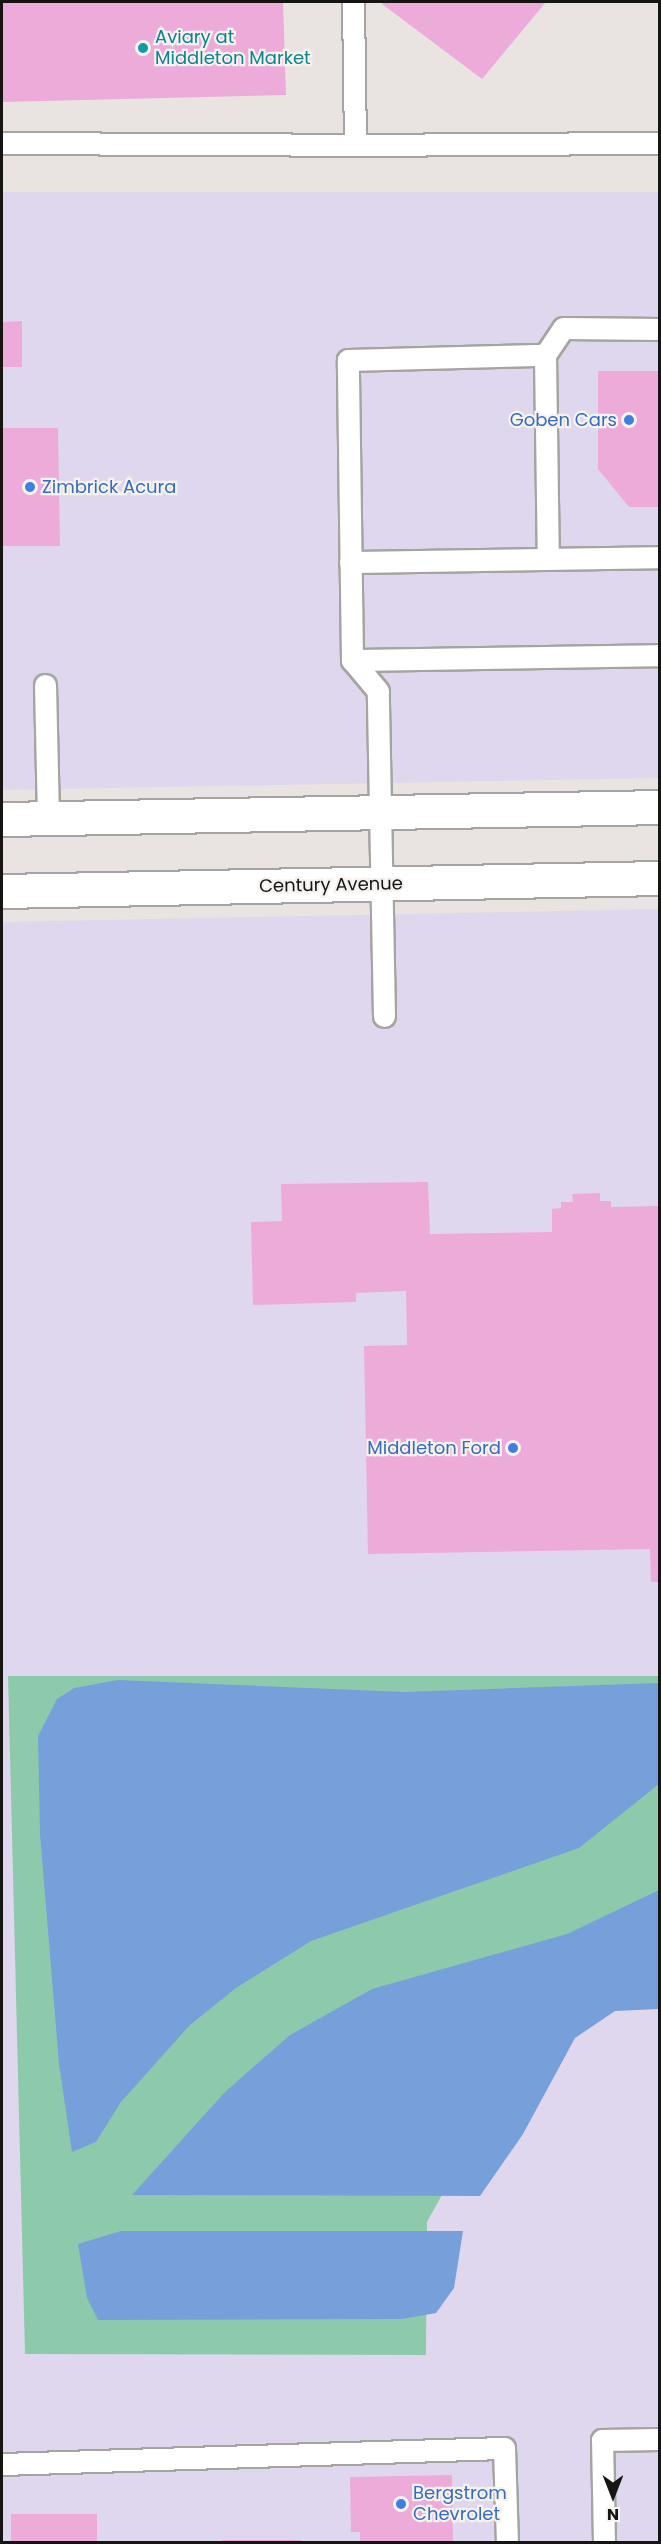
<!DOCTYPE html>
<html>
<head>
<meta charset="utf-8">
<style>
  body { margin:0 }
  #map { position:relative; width:661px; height:2544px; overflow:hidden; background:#e9e4e2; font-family:Poppins,sans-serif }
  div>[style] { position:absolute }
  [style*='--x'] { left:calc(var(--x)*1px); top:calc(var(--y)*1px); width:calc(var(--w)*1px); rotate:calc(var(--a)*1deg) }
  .commercial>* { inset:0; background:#dfd7ed }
  .green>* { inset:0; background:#8dcaac }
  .water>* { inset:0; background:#77a0db }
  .building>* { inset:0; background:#edabda }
  .roads { filter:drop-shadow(2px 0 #a7a3a1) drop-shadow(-2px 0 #a7a3a1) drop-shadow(0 2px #a7a3a1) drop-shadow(0 -2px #a7a3a1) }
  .service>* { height:21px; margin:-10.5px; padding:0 10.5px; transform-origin:10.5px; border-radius:10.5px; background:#fff }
  .secondary>* { height:33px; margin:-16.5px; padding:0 16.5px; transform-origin:16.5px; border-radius:16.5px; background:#fff }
  .dots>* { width:16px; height:16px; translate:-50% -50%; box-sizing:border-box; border:3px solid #f6f2ef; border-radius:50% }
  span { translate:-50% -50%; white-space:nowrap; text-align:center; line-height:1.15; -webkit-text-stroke:4.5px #f6f2ef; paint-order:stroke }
  .culture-label { font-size:18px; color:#0d838f }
  .left { translate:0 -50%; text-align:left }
  .shop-label { font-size:18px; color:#366cbe }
  .right { translate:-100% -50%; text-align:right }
  .street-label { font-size:18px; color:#161514 }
  .frame { position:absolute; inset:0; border:3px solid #161514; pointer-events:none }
  .north { position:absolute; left:583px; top:2466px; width:60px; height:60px; -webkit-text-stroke:4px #f6f2ef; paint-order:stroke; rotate:180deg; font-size:16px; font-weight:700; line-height:24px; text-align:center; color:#161514 }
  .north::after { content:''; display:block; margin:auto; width:21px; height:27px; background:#161514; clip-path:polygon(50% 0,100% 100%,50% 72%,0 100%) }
</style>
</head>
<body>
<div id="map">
  <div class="commercial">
    <i style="clip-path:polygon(2px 192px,659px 192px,659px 778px,2px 790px)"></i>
    <i style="clip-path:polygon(659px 909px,659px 1676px,9px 1676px,426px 2355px,427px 2222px,552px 1997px,659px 1995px,659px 2542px,2px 2542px,2px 922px)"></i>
  </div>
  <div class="green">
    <i style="clip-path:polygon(8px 1676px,659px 1676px,659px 1995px,552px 1997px,427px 2222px,426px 2355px,25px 2354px)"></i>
  </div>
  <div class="water">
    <i style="clip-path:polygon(118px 1680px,404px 1692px,659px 1683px,659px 1784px,579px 1848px,311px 1941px,236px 1988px,190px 2025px,121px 2102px,96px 2142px,72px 2152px,59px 2064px,40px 1834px,38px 1736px,57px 1699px,74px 1688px)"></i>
    <i style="clip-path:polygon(659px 1890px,659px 2009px,615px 2011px,575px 2038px,523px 2134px,480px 2196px,132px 2195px,225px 2092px,290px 2035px,372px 1989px,567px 1934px)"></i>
    <i style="clip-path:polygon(121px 2231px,463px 2231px,454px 2288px,436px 2313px,402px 2319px,98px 2320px,87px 2298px,78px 2244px)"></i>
  </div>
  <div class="building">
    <i style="clip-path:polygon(2px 2px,283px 2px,286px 95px,2px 102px)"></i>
    <i style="clip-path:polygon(384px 2px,546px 2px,482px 79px,382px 4px)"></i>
    <i style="clip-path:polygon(22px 321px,22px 367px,2px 367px,2px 322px)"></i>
    <i style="clip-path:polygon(598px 371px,660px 371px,660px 507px,629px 507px,598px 469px)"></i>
    <i style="clip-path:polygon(2px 428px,58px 428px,60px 546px,2px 546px)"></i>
    <i style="clip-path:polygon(428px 1182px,430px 1234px,552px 1232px,552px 1209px,561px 1208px,561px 1202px,573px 1202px,572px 1194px,600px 1193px,600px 1201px,611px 1201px,611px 1207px,660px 1206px,660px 1582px,651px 1582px,650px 1549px,368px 1554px,364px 1346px,407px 1345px,406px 1291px,356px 1293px,356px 1302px,253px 1305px,251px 1222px,282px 1221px,281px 1184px)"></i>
    <i style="clip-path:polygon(452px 2475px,453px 2542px,360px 2542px,360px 2532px,351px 2532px,350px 2477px)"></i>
    <i style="clip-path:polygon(11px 2514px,97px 2514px,97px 2542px,11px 2542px)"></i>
    <i style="clip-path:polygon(222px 2540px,301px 2540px,301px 2542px,222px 2542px)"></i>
  </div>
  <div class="roads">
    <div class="service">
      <i style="--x:2;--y:143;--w:353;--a:0.3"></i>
      <i style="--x:355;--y:145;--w:143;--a:-90.8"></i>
      <i style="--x:355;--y:145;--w:305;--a:-0.4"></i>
      <i style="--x:545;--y:355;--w:204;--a:89.2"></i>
      <i style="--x:350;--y:562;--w:310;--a:-0.9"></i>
      <i style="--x:352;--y:660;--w:308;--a:-0.9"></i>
      <i style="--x:45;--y:685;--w:133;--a:88.7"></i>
      <i style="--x:384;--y:1016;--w:325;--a:-91.1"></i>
      <i style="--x:378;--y:691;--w:40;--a:-130"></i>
      <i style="--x:352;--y:660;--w:300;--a:-90.8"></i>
      <i style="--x:348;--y:360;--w:197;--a:-1.5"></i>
      <i style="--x:545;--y:355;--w:32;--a:-56"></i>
      <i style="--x:563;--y:328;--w:97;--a:0.6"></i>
      <i style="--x:2;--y:2464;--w:502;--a:-1.83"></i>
      <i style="--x:504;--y:2448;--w:94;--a:88.2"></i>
      <i style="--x:604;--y:2542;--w:102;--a:-91.1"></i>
      <i style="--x:602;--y:2440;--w:58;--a:-1"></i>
    </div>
    <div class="secondary">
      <i style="--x:2;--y:819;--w:658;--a:-1.04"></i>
      <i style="--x:2;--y:891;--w:658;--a:-1.13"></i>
    </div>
  </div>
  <div class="dots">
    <i style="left:143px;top:48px;background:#0f9aa8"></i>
    <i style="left:629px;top:420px;background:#3f7fe0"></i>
    <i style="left:30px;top:487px;background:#3f7fe0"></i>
    <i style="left:513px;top:1448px;background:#3f7fe0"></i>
    <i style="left:401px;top:2504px;background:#3f7fe0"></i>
  </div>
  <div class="culture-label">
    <span class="left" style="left:155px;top:48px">Aviary at<br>Middleton Market</span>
  </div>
  <div class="shop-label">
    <span class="right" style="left:617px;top:420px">Goben Cars</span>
    <span class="left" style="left:42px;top:487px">Zimbrick Acura</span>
    <span class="right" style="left:501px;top:1448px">Middleton Ford</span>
    <span class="left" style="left:413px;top:2504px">Bergstrom<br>Chevrolet</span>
  </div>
  <div class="street-label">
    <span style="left:331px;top:885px;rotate:-1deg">Century Avenue</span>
  </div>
  <div class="frame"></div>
  <div class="north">N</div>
</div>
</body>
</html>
